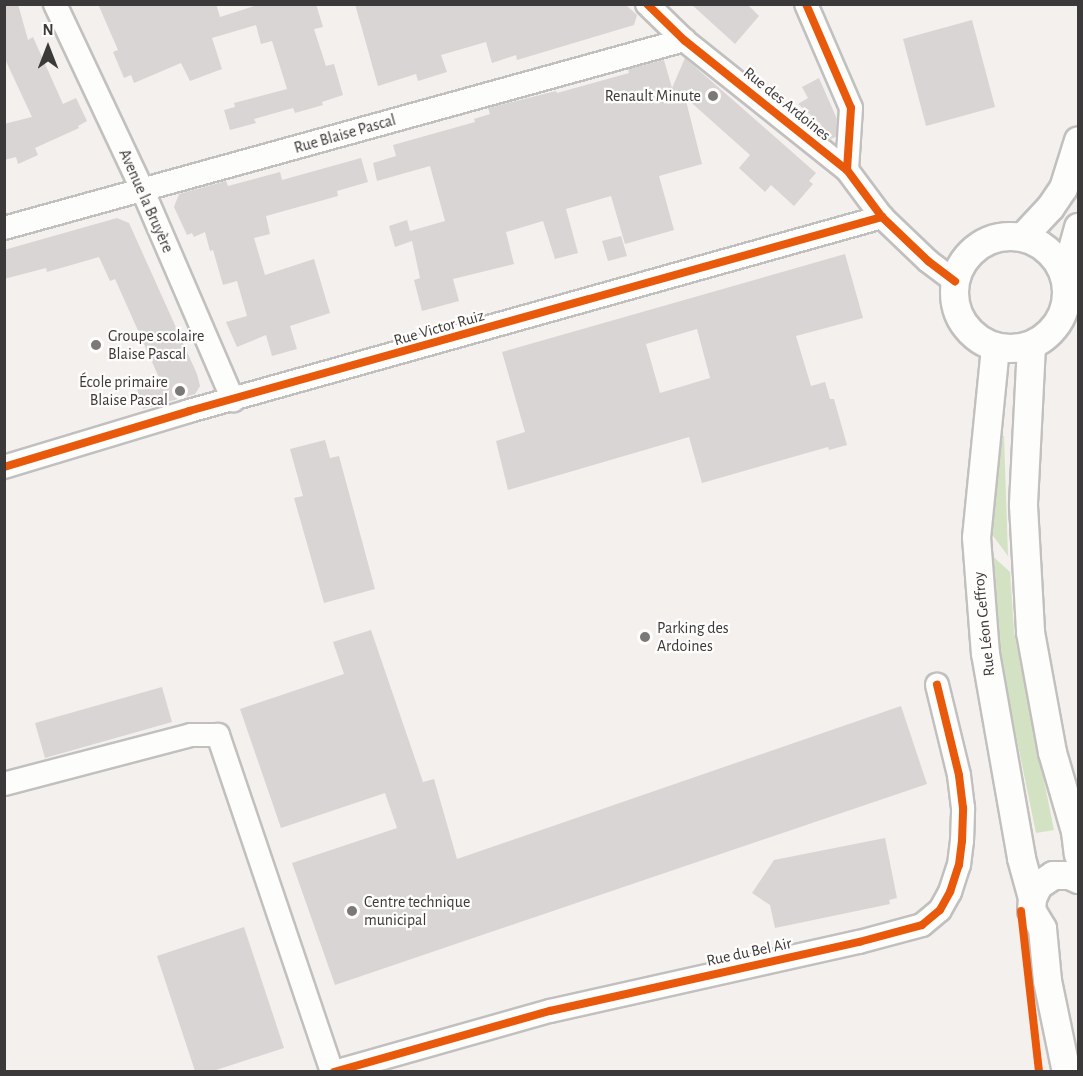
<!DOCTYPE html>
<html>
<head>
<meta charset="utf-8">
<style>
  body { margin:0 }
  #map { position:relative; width:1083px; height:1076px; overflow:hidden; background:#f3f0ee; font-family:"Alegreya Sans",sans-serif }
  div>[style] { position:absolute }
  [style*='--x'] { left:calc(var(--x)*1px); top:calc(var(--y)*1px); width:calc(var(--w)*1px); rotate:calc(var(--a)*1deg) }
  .green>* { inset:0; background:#d4e2c4 }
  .building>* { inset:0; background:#d8d5d4 }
  .roads { filter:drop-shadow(2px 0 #c2c0bf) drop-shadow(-2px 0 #c2c0bf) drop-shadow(0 2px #c2c0bf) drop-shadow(0 -2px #c2c0bf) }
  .minor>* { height:22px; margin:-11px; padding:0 11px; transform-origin:11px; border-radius:11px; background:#fdfdfc }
  .tertiary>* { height:27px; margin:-13.5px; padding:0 13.5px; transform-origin:13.5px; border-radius:13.5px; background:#fdfdfc }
  .tertiary>.ring { margin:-13.5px; padding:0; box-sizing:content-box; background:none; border:27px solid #fdfdfc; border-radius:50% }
  .cycleway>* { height:8px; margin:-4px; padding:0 4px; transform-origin:4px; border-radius:4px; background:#e8590c }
  .dots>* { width:16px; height:16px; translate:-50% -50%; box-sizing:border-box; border:3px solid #fffdfc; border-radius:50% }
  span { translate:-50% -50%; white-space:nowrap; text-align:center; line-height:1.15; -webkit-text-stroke:4.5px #fffdfc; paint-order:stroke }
  .poi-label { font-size:16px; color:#3b3939 }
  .right { translate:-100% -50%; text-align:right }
  .left { translate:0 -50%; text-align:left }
  .street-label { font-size:16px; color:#3b3939 }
  .frame { position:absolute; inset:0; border:6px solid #3b3939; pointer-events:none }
  .north { position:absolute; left:18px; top:18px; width:60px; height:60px; -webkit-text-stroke:4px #fffdfc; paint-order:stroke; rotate:0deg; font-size:16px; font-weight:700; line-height:24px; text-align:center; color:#3b3939 }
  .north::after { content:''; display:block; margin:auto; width:21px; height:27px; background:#3b3939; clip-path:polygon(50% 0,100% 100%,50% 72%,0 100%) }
</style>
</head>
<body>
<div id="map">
  <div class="green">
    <i style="clip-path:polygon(998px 436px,1004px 436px,1008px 556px,988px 529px)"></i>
    <i style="clip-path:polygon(987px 551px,1010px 572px,1014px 631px,1054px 830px,1036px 833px,995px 633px)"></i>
  </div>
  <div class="building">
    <i style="clip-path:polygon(4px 4px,18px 4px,28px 40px,33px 37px,63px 104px,76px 98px,87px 121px,78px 126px,79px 128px,35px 148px,38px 155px,18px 164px,16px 157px,4px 160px,4px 124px,32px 117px,4px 57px)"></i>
    <i style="clip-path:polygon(98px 4px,216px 4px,220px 17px,261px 4px,316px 4px,323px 27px,314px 29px,326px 66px,334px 64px,343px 95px,322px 102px,323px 105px,295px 113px,293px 108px,254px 119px,256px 123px,230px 130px,224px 110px,235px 107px,234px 103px,287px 89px,272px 41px,261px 44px,256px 25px,212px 38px,222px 69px,190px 81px,181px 63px,134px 83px,131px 75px,124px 78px,113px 52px,118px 50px)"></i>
    <i style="clip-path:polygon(355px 4px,625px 4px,637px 15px,634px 25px,517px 60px,516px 55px,492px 63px,486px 42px,441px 55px,447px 72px,418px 81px,416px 74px,378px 86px)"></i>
    <i style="clip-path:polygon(691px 4px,747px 4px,759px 16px,735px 44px)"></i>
    <i style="clip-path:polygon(972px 20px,995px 107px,926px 126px,903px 39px)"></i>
    <i style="clip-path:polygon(685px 58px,816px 173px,809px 181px,813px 184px,794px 206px,771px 185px,765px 192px,739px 168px,750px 155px,685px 97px,702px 164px,659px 176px,674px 230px,625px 244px,611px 196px,566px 209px,578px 253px,555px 259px,543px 221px,506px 232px,514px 264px,453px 279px,459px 301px,422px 311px,414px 280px,420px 278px,412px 241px,395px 247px,389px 226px,407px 220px,410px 231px,445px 221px,430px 166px,377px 181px,373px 163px,396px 156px,393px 145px,475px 122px,474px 119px,490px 114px,488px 108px,556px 91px,557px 93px,629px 73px,628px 69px,664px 60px,672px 88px)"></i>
    <i style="clip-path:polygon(819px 78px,837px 119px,836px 137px,830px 139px,820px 123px,798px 104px,808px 98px,802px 87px)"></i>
    <i style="clip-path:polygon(361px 158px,368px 182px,337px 191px,338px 196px,266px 216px,270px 234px,254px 238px,265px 275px,314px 259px,330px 313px,290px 326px,297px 349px,272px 356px,266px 335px,237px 347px,226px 322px,247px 316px,237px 281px,223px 285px,213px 250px,210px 251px,205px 232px,194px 237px,192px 233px,187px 235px,174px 207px,179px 194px,226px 181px,228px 186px,280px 172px,282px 180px)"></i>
    <i style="clip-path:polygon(117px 218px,129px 223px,197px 374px,200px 386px,195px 394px,143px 409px,137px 389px,161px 382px,115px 279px,110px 281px,99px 257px,47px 272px,46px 268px,4px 279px,4px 250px)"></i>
    <i style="clip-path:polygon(621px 236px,627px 256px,608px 261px,602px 241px)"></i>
    <i style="clip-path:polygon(evenodd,845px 254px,863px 318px,796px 336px,811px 386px,825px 382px,830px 399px,834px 399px,847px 445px,829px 450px,828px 447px,702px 483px,689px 437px,508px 490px,496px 441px,525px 432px,502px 352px,845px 254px,697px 329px,710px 378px,660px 393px,646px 344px,697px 329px)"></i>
    <i style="clip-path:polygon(325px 440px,330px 458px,339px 456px,375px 589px,324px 603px,294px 498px,303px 496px,290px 449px)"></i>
    <i style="clip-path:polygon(371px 630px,423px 782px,434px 779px,457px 859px,901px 706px,927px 784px,335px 985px,292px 863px,397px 828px,385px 793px,281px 828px,240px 709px,344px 674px,333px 642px)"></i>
    <i style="clip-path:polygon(162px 687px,172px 722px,45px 758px,35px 723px)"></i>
    <i style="clip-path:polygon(885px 838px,897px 898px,889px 900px,890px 904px,775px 928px,770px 905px,752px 893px,774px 860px)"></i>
    <i style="clip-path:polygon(244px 927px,284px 1048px,213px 1071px,195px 1071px,157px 956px)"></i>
  </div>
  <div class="roads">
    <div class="minor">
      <i style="--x:55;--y:4;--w:207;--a:64.8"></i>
      <i style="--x:143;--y:191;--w:228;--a:66.7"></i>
      <i style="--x:647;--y:4;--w:52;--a:44.2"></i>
      <i style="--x:684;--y:40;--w:208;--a:38.6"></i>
      <i style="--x:847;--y:170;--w:59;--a:53.3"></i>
      <i style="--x:882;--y:217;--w:64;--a:43.7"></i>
      <i style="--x:928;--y:261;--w:34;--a:37"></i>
      <i style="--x:806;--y:4;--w:113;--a:66.6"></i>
      <i style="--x:851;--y:108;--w:62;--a:93.7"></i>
      <i style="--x:4;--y:228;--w:706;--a:-15.45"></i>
      <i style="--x:4;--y:467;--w:193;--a:-16.8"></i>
      <i style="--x:189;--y:411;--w:720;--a:-15.64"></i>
      <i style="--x:4;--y:784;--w:193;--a:-14.7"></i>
      <i style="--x:191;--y:735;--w:27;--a:0"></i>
      <i style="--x:218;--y:735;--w:356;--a:71.3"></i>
      <i style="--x:334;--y:1072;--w:224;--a:-15.8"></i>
      <i style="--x:550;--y:1011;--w:317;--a:-12.6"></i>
      <i style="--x:859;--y:942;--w:65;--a:-15.1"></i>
      <i style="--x:922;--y:925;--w:23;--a:-40"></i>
      <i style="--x:940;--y:910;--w:21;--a:-61"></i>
      <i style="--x:950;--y:892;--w:28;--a:-72"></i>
      <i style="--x:959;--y:865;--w:24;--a:-83"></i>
      <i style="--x:962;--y:841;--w:33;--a:-88"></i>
      <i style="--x:963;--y:808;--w:33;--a:-97"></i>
      <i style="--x:959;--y:775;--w:93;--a:-103.7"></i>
    </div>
    <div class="tertiary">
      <i class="ring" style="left:954px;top:236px;width:85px;height:85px"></i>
      <i style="--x:1022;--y:237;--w:41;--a:-47"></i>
      <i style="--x:1050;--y:207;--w:23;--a:-56"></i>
      <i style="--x:1063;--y:188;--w:50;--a:-72.6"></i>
      <i style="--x:1065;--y:274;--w:49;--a:-74.5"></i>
      <i style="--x:1031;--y:345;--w:160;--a:92.9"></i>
      <i style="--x:1023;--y:505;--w:127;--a:86.8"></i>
      <i style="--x:1030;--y:632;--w:122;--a:79.6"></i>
      <i style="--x:1052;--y:752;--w:82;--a:73.8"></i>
      <i style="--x:1075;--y:831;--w:23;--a:83"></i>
      <i style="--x:995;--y:347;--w:191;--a:95.7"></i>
      <i style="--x:976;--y:537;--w:116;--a:85.6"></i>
      <i style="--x:985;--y:653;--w:208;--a:80"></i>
      <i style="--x:1021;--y:858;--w:41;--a:74.6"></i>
      <i style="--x:1066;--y:1072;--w:94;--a:-101.7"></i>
      <i style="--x:1047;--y:980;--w:52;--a:-95.5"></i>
      <i style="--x:1042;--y:928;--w:21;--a:-121"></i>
      <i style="--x:1031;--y:910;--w:12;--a:-85"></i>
      <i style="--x:1032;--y:898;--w:14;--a:-65"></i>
      <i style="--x:1038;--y:885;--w:18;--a:-34"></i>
      <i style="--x:1053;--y:875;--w:16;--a:0"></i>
      <i style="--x:1069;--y:875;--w:10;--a:24"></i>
    </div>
  </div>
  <div class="cycleway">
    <i style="--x:647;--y:4;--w:52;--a:44.2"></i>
    <i style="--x:684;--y:40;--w:208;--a:38.6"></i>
    <i style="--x:847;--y:170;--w:59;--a:53.3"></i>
    <i style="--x:882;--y:217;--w:64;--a:43.7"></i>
    <i style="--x:928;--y:261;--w:34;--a:37"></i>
    <i style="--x:806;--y:4;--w:113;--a:66.6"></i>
    <i style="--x:851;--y:108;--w:62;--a:93.7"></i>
    <i style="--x:4;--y:467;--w:193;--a:-16.8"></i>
    <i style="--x:189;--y:411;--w:720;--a:-15.64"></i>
    <i style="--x:1021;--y:911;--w:162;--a:83.6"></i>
    <i style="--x:334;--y:1072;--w:224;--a:-15.8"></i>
    <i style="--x:550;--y:1011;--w:317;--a:-12.6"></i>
    <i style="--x:859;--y:942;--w:65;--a:-15.1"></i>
    <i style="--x:922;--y:925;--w:23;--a:-40"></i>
    <i style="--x:940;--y:910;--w:21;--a:-61"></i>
    <i style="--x:950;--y:892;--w:28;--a:-72"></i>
    <i style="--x:959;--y:865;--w:24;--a:-83"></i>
    <i style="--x:962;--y:841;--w:33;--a:-88"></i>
    <i style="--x:963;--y:808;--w:33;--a:-97"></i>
    <i style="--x:959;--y:775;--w:93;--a:-103.7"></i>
  </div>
  <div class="dots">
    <i style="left:713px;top:96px;background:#7b7978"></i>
    <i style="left:96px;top:345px;background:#7b7978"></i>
    <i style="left:180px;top:391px;background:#7b7978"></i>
    <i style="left:645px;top:637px;background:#7b7978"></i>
    <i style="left:352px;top:911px;background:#7b7978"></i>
  </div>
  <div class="poi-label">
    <span class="right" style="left:701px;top:96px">Renault Minute</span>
    <span class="left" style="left:108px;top:345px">Groupe scolaire<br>Blaise Pascal</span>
    <span class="right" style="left:168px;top:391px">École primaire<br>Blaise Pascal</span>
    <span class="left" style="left:657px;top:637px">Parking des<br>Ardoines</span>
    <span class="left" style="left:364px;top:911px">Centre technique<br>municipal</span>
  </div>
  <div class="street-label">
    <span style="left:787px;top:104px;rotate:39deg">Rue des Ardoines</span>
    <span style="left:345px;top:134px;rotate:-16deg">Rue Blaise Pascal</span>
    <span style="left:146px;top:201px;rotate:66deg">Avenue la Bruyère</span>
    <span style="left:439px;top:328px;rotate:-16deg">Rue Victor Ruiz</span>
    <span style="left:984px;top:624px;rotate:-96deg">Rue Léon Geffroy</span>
    <span style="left:749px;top:952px;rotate:-12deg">Rue du Bel Air</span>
  </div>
  <div class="frame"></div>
  <div class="north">N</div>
</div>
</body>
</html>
